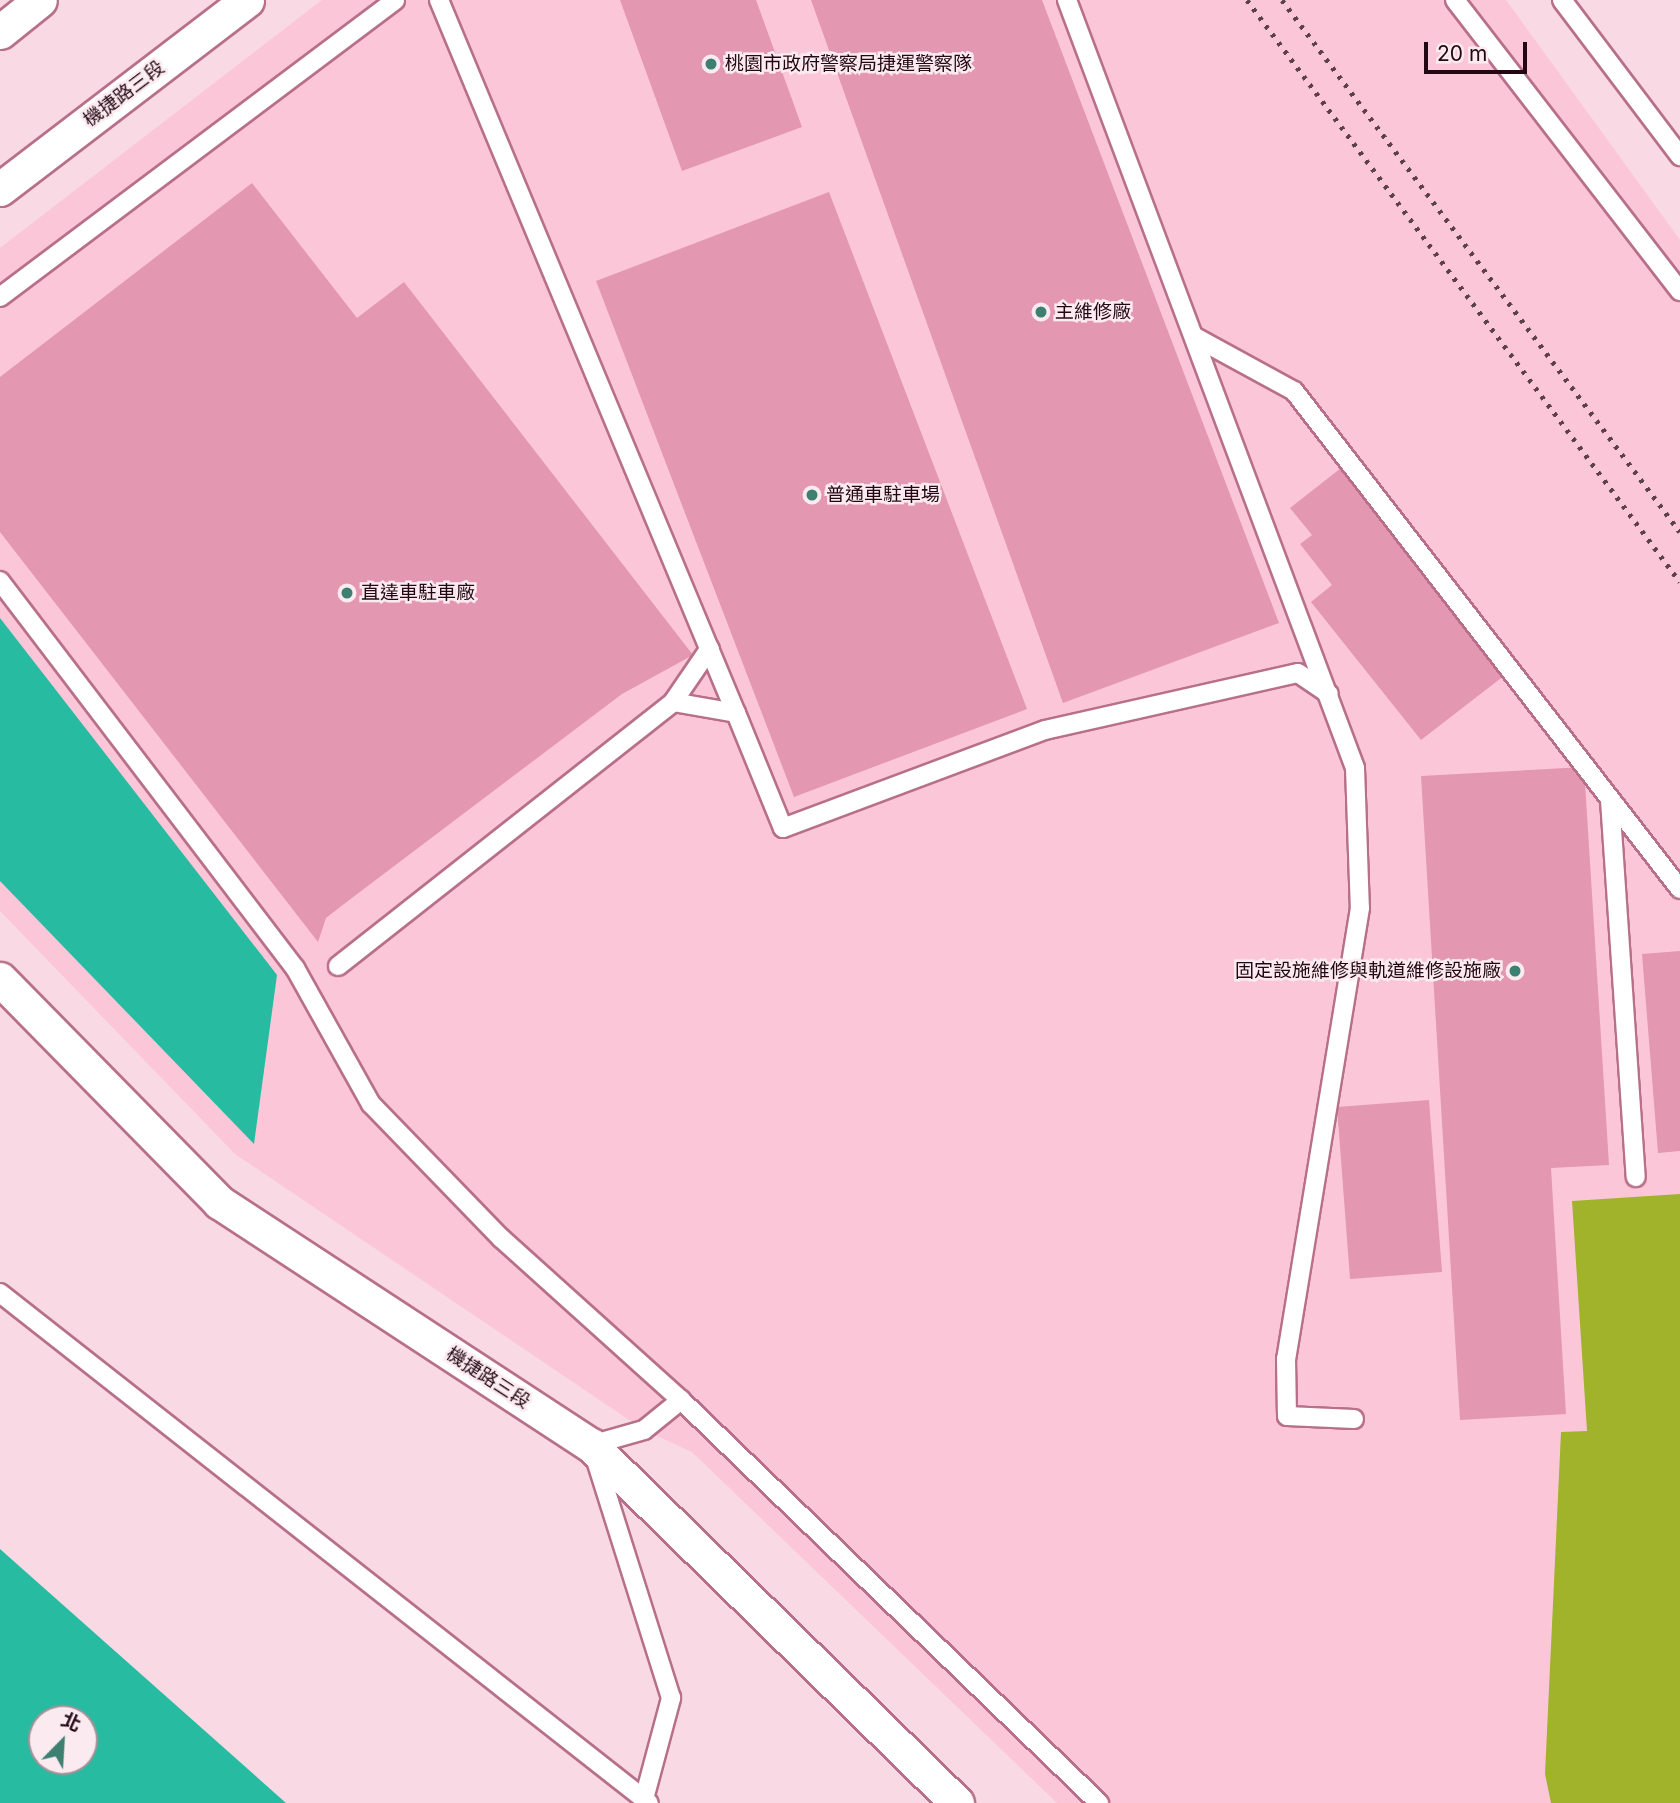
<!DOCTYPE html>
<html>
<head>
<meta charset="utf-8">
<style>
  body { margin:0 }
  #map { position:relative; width:1680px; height:1803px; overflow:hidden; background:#f9d9e3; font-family:Inter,"Noto Sans TC",sans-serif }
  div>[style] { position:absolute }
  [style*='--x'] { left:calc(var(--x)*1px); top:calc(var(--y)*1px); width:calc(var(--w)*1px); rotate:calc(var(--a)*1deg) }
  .built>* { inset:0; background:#fbc7d8 }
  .forest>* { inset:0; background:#a0b32a }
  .water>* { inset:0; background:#27bba1 }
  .building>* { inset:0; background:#e397b1 }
  .roads { filter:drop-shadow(2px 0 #b8708a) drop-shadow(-2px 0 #b8708a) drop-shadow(0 2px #b8708a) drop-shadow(0 -2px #b8708a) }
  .service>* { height:18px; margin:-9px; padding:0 9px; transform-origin:9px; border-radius:9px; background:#fff }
  .minor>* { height:33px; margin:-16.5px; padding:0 16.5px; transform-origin:16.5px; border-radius:16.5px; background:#fff }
  .rail>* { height:5px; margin-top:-2.5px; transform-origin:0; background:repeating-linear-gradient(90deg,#5c404b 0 3.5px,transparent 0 10.5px) }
  .dots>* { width:19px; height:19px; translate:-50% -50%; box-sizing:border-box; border:4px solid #fbebf0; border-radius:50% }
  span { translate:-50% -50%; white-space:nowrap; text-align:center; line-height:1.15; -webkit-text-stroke:5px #fbebf0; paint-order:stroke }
  .poi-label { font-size:19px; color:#230813 }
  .left { translate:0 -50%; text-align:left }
  .right { translate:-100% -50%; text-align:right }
  .street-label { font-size:19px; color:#230813 }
  .north { position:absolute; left:28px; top:1705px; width:70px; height:70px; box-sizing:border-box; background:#fbebf0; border:2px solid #a59098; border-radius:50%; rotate:24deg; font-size:19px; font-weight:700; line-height:28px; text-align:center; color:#230813 }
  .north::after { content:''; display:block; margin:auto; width:24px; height:32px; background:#3d7f71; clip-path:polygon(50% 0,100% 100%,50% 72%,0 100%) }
  .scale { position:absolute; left:1424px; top:42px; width:103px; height:32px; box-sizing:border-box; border:4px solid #230813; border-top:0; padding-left:9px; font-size:21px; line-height:24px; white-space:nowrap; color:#230813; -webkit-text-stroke:5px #fbebf0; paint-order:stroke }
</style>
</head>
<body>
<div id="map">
  <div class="built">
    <i style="clip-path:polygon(322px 0,1506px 0,1680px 240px,1680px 1803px,1057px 1803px,692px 1452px,644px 1430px,235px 1154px,0 911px,0 248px)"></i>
  </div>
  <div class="forest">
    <i style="clip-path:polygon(1680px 1194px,1680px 1803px,1551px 1803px,1545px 1774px,1561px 1432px,1587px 1431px,1572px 1201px)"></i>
  </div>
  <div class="water">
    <i style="clip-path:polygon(0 618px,277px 975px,254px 1144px,0 881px)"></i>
    <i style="clip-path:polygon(evenodd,0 1549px,286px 1803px,287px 1803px,0 1803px,0 1549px,84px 1719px,84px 1761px,42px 1761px,42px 1719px,84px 1719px)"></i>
  </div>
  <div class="building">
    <i style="clip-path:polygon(620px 0,756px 0,802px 127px,682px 171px)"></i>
    <i style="clip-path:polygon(811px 0,1042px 0,1279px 623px,1063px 703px)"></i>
    <i style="clip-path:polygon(252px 183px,357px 318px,404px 282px,693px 655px,622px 694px,344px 904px,326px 918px,318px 942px,0 532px,0 377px)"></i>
    <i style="clip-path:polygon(829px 192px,1027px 709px,794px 797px,596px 281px)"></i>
    <i style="clip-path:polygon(1341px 468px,1505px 675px,1421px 740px,1311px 602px,1332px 585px,1300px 544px,1312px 535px,1290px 508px)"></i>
    <i style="clip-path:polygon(1584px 767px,1609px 1165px,1551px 1168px,1566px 1414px,1460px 1420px,1421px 776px)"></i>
    <i style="clip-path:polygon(1680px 951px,1680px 1151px,1658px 1153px,1642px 954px)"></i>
    <i style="clip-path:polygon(1429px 1100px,1442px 1272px,1350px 1279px,1337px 1107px)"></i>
  </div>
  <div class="roads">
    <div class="service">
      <i style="--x:439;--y:0;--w:772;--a:67.39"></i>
      <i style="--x:1067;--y:0;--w:820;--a:69.44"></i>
      <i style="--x:1355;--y:768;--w:140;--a:88"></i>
      <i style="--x:1360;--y:908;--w:457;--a:99.3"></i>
      <i style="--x:1286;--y:1359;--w:57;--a:89"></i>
      <i style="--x:1287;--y:1416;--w:67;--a:2.6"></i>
      <i style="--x:1455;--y:0;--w:368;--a:52.3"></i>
      <i style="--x:1562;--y:0;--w:196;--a:52.9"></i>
      <i style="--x:0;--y:297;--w:494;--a:-36.9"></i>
      <i style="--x:1195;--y:337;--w:113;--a:28.6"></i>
      <i style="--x:1294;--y:391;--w:630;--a:52.22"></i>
      <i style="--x:0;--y:581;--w:487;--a:52.7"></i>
      <i style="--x:295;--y:968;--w:156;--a:60.8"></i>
      <i style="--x:371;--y:1104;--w:187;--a:45.9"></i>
      <i style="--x:501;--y:1238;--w:242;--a:42"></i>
      <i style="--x:681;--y:1400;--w:581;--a:43.95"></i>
      <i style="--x:673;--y:702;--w:65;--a:-55.6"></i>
      <i style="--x:1610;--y:800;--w:378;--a:86.1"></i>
      <i style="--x:338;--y:966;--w:427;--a:-38.2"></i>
      <i style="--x:673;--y:702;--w:64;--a:9.9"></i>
      <i style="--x:736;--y:713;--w:124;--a:67.8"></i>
      <i style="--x:783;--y:828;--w:280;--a:-20.5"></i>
      <i style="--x:1045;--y:730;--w:259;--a:-12.7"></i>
      <i style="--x:1298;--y:673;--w:37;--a:34"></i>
      <i style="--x:0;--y:1293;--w:825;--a:38.16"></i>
      <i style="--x:644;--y:1799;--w:105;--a:-75"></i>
      <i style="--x:671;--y:1698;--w:265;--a:-107.5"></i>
      <i style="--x:591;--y:1445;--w:55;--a:-15.8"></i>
      <i style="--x:644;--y:1430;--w:48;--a:-39"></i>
    </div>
    <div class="minor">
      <i style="--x:0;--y:32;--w:51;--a:-38.7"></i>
      <i style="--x:0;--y:189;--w:311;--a:-37.4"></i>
      <i style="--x:0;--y:979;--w:313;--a:45.5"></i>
      <i style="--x:219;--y:1202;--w:444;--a:33.2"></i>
      <i style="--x:591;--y:1445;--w:512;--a:44.37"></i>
    </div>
  </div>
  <div class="rail">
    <i style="--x:1247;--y:0;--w:725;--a:53.35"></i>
    <i style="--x:1282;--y:0;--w:664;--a:53.2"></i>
  </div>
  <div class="dots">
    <i style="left:711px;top:64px;background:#3d7f71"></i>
    <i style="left:1041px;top:312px;background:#3d7f71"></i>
    <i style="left:812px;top:495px;background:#3d7f71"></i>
    <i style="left:347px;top:593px;background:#3d7f71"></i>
    <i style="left:1515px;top:971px;background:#3d7f71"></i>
  </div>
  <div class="poi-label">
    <span class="left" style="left:725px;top:64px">桃園市政府警察局捷運警察隊</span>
    <span class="left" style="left:1055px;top:312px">主維修廠</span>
    <span class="left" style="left:826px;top:495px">普通車駐車場</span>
    <span class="left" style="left:361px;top:593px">直達車駐車廠</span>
    <span class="right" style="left:1501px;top:971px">固定設施維修與軌道維修設施廠</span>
  </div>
  <div class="street-label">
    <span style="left:124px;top:94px;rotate:-37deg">機捷路三段</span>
    <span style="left:488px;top:1378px;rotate:33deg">機捷路三段</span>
  </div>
  <div class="north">北</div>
  <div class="scale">20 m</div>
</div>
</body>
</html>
